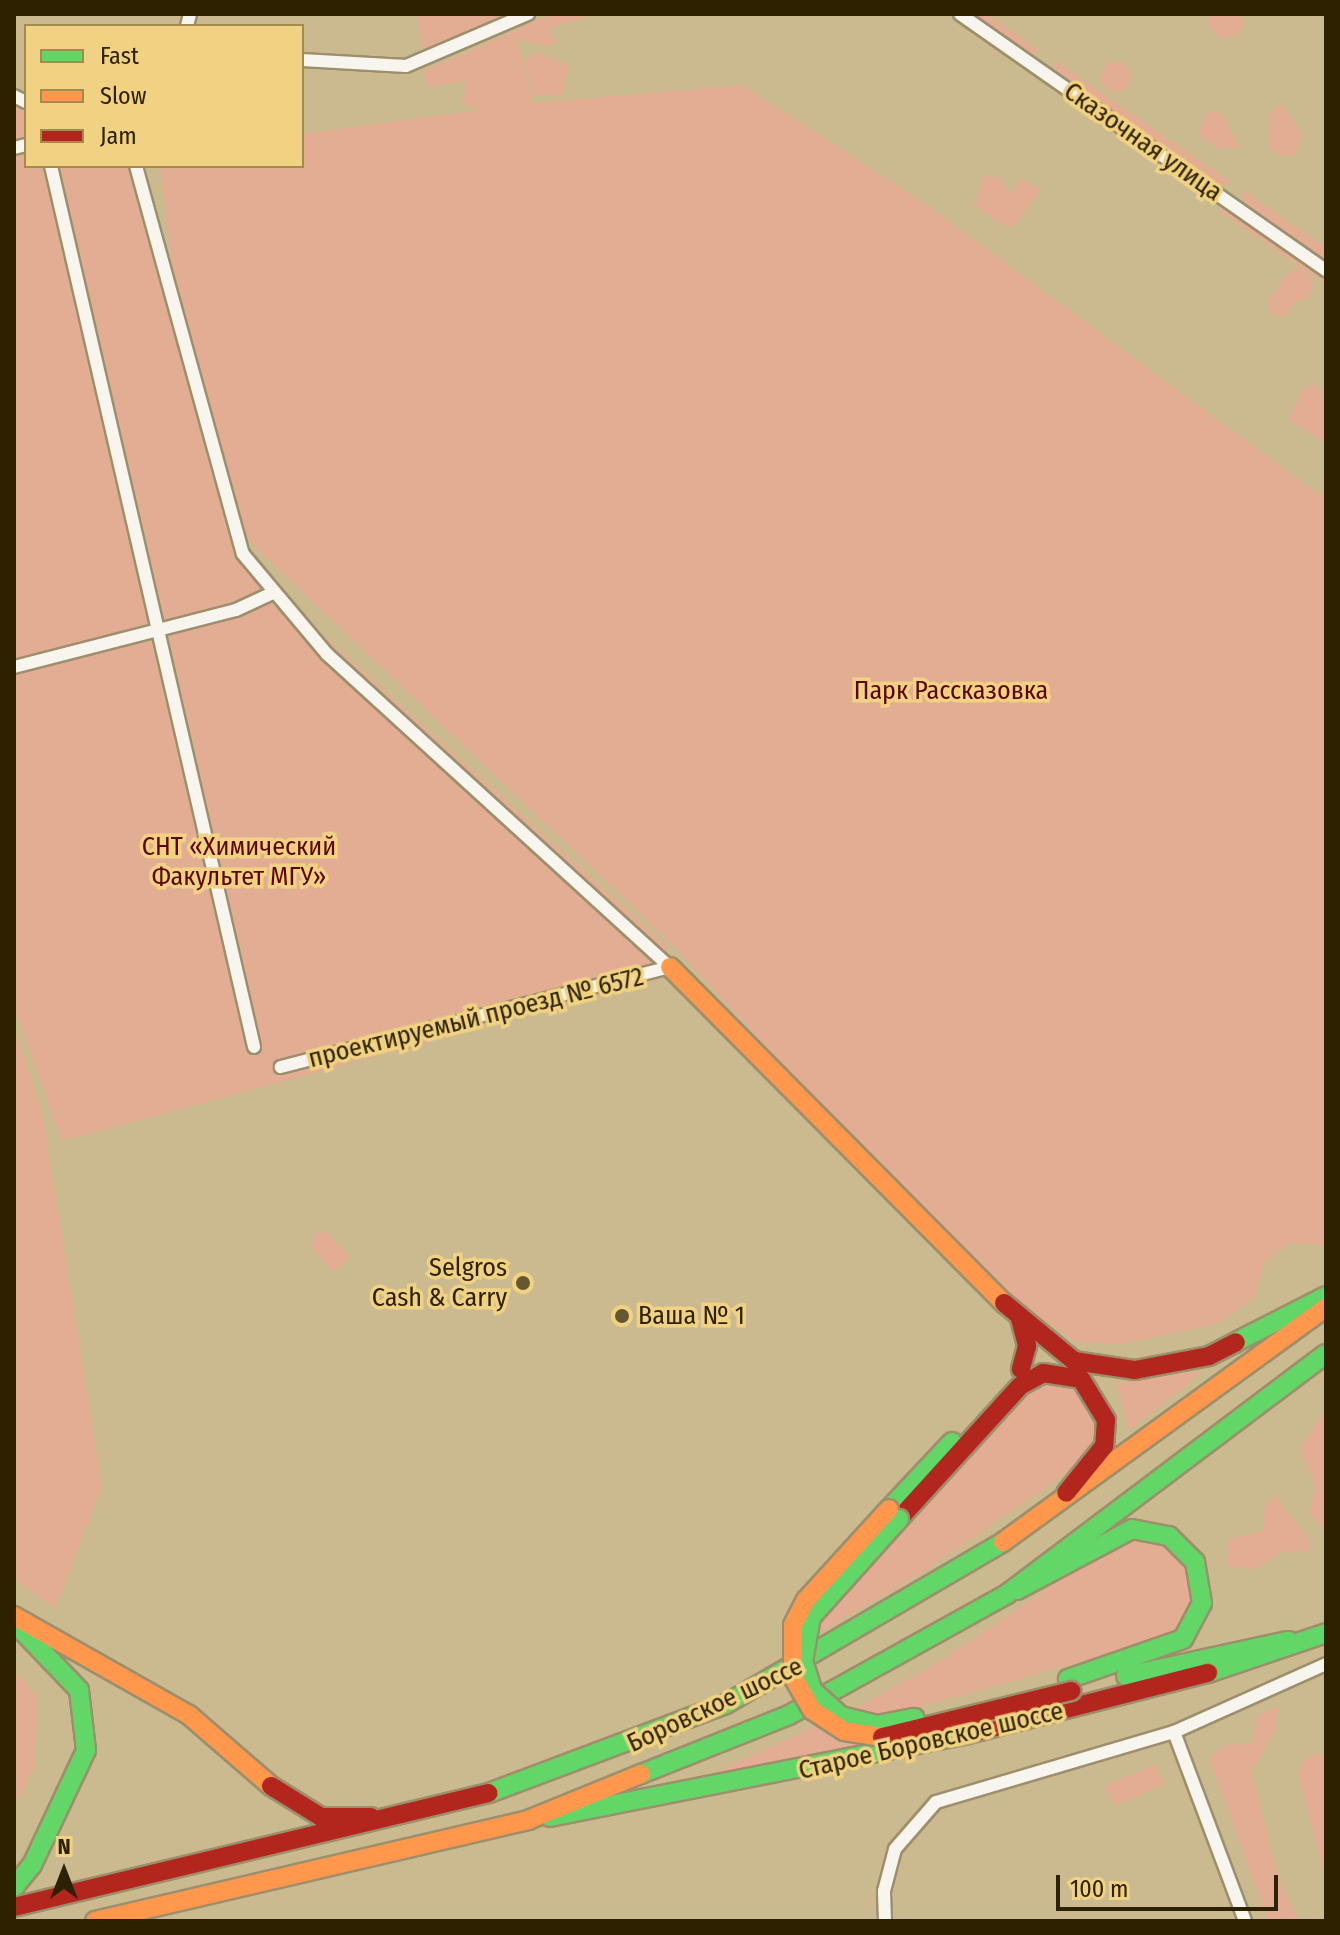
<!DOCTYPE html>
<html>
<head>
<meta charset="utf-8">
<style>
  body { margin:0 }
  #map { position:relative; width:1340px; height:1935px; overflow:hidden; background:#cbba8f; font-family:"Fira Sans Condensed",sans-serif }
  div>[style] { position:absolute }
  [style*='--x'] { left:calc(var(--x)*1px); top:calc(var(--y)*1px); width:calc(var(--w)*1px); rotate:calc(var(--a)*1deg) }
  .green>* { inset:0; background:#e2ad93 }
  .round { border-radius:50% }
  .roads { filter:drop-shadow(2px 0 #9d8f6c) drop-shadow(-2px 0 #9d8f6c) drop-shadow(0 2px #9d8f6c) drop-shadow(0 -2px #9d8f6c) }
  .street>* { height:12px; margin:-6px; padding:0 6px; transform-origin:6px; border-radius:6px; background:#f7f5ee }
  .fast>* { height:18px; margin:-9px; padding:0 9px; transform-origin:9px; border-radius:9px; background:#63d668 }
  .slow>* { height:18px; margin:-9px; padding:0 9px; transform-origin:9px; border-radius:9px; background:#ff974d }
  .jam>* { height:18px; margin:-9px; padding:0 9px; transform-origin:9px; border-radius:9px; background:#b3261e }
  .bridges { filter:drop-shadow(2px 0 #9d8f6c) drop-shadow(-2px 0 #9d8f6c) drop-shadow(0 2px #9d8f6c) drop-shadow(0 -2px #9d8f6c) }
  .fast-bridge>* { height:18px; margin:-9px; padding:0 9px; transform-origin:9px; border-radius:9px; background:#63d668 }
  .slow-bridge>* { height:18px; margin:-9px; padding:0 9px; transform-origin:9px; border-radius:9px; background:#ff974d }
  .jam-bridge>* { height:18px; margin:-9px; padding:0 9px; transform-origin:9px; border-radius:9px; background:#b3261e }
  .dots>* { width:22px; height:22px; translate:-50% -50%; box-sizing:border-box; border:4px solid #f1d282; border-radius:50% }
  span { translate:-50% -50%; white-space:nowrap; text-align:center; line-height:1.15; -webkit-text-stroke:7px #f1d282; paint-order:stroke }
  .street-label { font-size:26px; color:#2d2100 }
  .park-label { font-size:26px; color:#5d0505 }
  .poi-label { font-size:26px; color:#2d2100 }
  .right { translate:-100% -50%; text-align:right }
  .left { translate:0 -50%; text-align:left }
  .frame { position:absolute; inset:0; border:16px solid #2d2100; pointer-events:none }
  .legend { position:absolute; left:24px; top:24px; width:280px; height:144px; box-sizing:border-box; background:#f1d282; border:2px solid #a38b4e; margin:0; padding:10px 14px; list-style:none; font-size:24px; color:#2d2100 }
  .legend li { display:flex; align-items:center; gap:16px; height:40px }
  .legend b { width:40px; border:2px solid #a38b4e }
  .north { position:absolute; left:24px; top:1831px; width:80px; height:80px; -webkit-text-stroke:6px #f1d282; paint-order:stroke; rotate:0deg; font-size:22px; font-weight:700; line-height:32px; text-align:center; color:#2d2100 }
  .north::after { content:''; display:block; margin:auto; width:28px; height:36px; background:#2d2100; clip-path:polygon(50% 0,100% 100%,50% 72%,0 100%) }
  .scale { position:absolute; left:1056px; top:1875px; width:222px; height:36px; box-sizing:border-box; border:4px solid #2d2100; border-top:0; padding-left:10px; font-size:24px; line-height:28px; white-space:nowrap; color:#2d2100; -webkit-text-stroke:6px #f1d282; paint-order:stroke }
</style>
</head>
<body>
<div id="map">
  <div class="green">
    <i style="clip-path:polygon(417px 14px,498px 14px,499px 18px,423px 51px)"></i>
    <i style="clip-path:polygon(552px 14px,592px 15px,548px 29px,556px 41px,549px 46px,516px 40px,533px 103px,742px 85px,924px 203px,1326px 500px,1326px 1245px,1289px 1243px,1264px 1262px,1254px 1297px,1220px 1323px,1122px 1344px,1076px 1342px,1025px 1308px,849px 1137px,673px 945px,247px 539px,176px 294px,160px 166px,302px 166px,302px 134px,481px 110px,462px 103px,466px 81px,427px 87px,424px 71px)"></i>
    <i style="clip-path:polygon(969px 14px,987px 14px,1041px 52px,1028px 55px)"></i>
    <i style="clip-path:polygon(1240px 14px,1244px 25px,1235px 37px,1219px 37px,1207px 25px,1207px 14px)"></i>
    <i style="clip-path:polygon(538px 53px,568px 66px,563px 95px,533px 96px,524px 60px)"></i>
    <i style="clip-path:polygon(1053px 59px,1232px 183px,1218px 186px,1054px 73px)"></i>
    <i class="round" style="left:1101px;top:62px;width:30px;height:30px"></i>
    <i style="clip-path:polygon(1281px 104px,1302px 133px,1296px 154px,1285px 157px,1270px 150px,1269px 113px)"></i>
    <i style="clip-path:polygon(14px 105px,26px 111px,26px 166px,128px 166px,244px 564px,667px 946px,676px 975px,62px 1141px,14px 1008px)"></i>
    <i style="clip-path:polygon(1209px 111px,1221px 113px,1240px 148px,1219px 149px,1197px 134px)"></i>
    <i style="clip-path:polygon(984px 176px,1001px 178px,1008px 194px,1021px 179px,1041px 190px,1013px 227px,1002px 225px,974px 205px)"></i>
    <i style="clip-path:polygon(1242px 190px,1326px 248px,1326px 260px,1243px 203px)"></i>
    <i style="clip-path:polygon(1226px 209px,1326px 278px,1326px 284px,1304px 270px,1313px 282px,1308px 298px,1293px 302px,1285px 317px,1270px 314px,1269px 299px,1290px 270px,1303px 269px,1217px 210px)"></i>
    <i style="clip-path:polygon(1316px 382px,1326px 409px,1326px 443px,1288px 420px,1302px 390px)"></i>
    <i style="clip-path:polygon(14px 1026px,42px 1113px,102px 1486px,55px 1608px,14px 1579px)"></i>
    <i style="clip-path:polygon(326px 1232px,350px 1257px,333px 1273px,311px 1245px,315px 1233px)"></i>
    <i style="clip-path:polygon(1199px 1371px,1200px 1374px,1129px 1430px,1116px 1383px)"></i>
    <i style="clip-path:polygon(1048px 1382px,1067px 1382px,1092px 1398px,1101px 1434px,1084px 1461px,924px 1571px,813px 1636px,818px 1620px,947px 1478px,1027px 1392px)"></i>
    <i style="clip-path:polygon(1326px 1410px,1326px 1533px,1309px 1512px,1316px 1487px,1300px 1448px)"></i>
    <i style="clip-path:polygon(1274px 1495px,1310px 1540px,1310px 1551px,1284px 1551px,1255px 1569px,1228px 1567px,1227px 1540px,1263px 1531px,1264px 1509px)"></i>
    <i style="clip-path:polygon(1134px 1538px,1166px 1545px,1188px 1569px,1190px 1612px,1172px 1636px,923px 1706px,885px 1715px,850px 1711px,938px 1662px,1116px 1543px)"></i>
    <i style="clip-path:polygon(14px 1670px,38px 1697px,35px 1766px,14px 1806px)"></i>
    <i style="clip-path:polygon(1277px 1706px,1276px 1728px,1251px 1772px,1279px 1880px,1299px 1921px,1268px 1921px,1209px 1758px,1226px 1745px,1253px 1744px,1257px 1716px)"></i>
    <i style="clip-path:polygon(818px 1725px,847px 1739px,896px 1742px,705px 1777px)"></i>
    <i style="clip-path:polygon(1326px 1754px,1326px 1884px,1298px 1773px,1307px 1756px)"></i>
    <i style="clip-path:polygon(1155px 1764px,1164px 1784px,1114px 1806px,1105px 1786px)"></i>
  </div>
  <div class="roads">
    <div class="street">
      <i style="--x:960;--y:14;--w:447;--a:35"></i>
      <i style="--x:187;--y:26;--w:12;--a:-76"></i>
      <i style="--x:302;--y:60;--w:104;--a:3.3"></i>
      <i style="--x:406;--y:66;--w:133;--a:-23.1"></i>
      <i style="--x:14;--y:96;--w:13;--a:27"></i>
      <i style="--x:14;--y:148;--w:12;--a:-14"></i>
      <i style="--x:51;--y:166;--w:904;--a:77.02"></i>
      <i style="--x:136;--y:166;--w:402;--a:74.6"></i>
      <i style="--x:243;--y:554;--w:131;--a:50"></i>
      <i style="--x:327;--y:654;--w:464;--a:42.4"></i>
      <i style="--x:670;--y:967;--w:402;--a:165.6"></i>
      <i style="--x:14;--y:667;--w:229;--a:-14.4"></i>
      <i style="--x:236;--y:610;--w:38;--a:-25"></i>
      <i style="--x:1174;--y:1732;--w:202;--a:69.4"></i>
      <i style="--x:885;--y:1921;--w:30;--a:-92"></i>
      <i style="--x:884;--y:1891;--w:43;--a:-75.3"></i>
      <i style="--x:895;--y:1849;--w:62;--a:-48.9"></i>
      <i style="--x:936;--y:1802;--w:248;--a:-16.4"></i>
      <i style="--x:1174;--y:1732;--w:167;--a:-24.1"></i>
    </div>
    <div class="fast">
      <i style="--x:1236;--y:1342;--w:101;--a:-27.1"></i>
      <i style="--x:889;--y:1509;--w:92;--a:-46.8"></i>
      <i style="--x:1017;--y:1590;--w:130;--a:-27.9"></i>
      <i style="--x:1132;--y:1529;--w:38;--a:11"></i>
      <i style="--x:1169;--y:1536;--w:37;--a:45"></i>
      <i style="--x:1195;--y:1562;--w:42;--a:80.3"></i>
      <i style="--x:1202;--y:1603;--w:41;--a:117.8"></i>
      <i style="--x:1183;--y:1639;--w:122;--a:160.8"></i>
      <i style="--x:1208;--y:1673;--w:125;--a:-18.7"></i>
      <i style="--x:1126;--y:1676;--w:166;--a:-12.2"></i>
      <i style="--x:641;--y:1774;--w:159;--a:-21.7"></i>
      <i style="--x:789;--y:1715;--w:249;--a:-29"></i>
      <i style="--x:1007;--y:1594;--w:399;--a:-37"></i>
      <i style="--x:489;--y:1793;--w:253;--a:-20.6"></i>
      <i style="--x:726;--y:1704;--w:321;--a:-30.3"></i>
      <i style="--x:550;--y:1817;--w:422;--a:-11.2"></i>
      <i style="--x:14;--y:1887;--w:28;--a:-51"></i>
      <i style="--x:32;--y:1865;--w:127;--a:-64.8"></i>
      <i style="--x:86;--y:1750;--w:60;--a:-96.7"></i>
      <i style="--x:79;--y:1690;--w:91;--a:-133.7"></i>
    </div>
    <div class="slow">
      <i style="--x:670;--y:967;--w:474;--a:45.2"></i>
      <i style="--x:1003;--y:1542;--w:399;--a:-36"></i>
      <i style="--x:14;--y:1616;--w:201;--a:29.5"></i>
      <i style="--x:189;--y:1715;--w:108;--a:40.9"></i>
      <i style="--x:95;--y:1921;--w:445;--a:-13.1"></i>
      <i style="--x:528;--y:1820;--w:122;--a:-22.2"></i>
    </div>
    <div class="jam">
      <i style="--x:1004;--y:1303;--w:91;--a:39.6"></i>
      <i style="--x:1074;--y:1361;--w:62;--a:8.4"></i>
      <i style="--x:1135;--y:1370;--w:75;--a:-10.7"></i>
      <i style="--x:1209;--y:1356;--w:30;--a:-27"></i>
      <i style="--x:1020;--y:1319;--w:28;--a:75"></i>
      <i style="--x:1027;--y:1346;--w:24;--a:105"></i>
      <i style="--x:899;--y:1519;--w:180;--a:-47.7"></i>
      <i style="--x:1020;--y:1386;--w:26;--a:-29"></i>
      <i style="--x:1043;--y:1373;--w:38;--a:9"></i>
      <i style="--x:1081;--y:1379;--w:48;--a:58.6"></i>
      <i style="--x:1106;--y:1420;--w:26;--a:94"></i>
      <i style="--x:1104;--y:1446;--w:60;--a:129"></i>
      <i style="--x:964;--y:1735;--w:252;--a:-14.3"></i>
      <i style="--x:271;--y:1786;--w:59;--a:31.8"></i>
      <i style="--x:321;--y:1817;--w:50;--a:0"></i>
      <i style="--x:14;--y:1907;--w:488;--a:-13.5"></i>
    </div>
  </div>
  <div class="bridges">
    <div class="fast-bridge">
      <i style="--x:899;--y:1519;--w:132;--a:131.9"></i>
      <i style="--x:811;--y:1617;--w:45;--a:100.3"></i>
      <i style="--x:803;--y:1661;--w:32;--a:72"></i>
      <i style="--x:813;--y:1691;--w:38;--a:42"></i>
      <i style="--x:841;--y:1716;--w:37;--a:14"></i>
      <i style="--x:877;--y:1725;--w:38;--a:-11"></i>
    </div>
    <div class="slow-bridge">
      <i style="--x:882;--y:1737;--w:38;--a:-171"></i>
      <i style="--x:844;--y:1731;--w:38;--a:-147"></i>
      <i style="--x:812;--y:1710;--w:38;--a:-120"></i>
      <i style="--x:793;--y:1677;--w:52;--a:-90"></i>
      <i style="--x:793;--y:1625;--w:28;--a:-63"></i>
      <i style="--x:806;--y:1600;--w:123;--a:-47.6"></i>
    </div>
    <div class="jam-bridge">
      <i style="--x:882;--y:1737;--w:195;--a:-13.7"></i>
    </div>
  </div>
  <div class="dots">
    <i style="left:523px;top:1283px;background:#645732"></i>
    <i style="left:622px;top:1316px;background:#645732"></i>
  </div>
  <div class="street-label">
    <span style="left:1143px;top:142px;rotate:35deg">Сказочная улица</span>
    <span style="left:476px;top:1018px;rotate:-14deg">проектируемый проезд № 6572</span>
    <span style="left:715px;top:1705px;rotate:-25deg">Боровское шоссе</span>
    <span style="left:931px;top:1741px;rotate:-13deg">Старое Боровское шоссе</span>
  </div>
  <div class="park-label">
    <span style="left:951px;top:691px">Парк Рассказовка</span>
    <span style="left:239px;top:862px">СНТ «Химический<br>Факультет МГУ»</span>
  </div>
  <div class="poi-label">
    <span class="right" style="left:507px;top:1283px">Selgros<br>Cash &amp; Carry</span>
    <span class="left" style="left:638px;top:1316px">Ваша № 1</span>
  </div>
  <div class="frame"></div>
  <ul class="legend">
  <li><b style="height:10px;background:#63d668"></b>Fast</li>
  <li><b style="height:10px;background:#ff974d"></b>Slow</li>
  <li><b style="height:10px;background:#b3261e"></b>Jam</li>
  </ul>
  <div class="north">N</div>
  <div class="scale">100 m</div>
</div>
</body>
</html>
